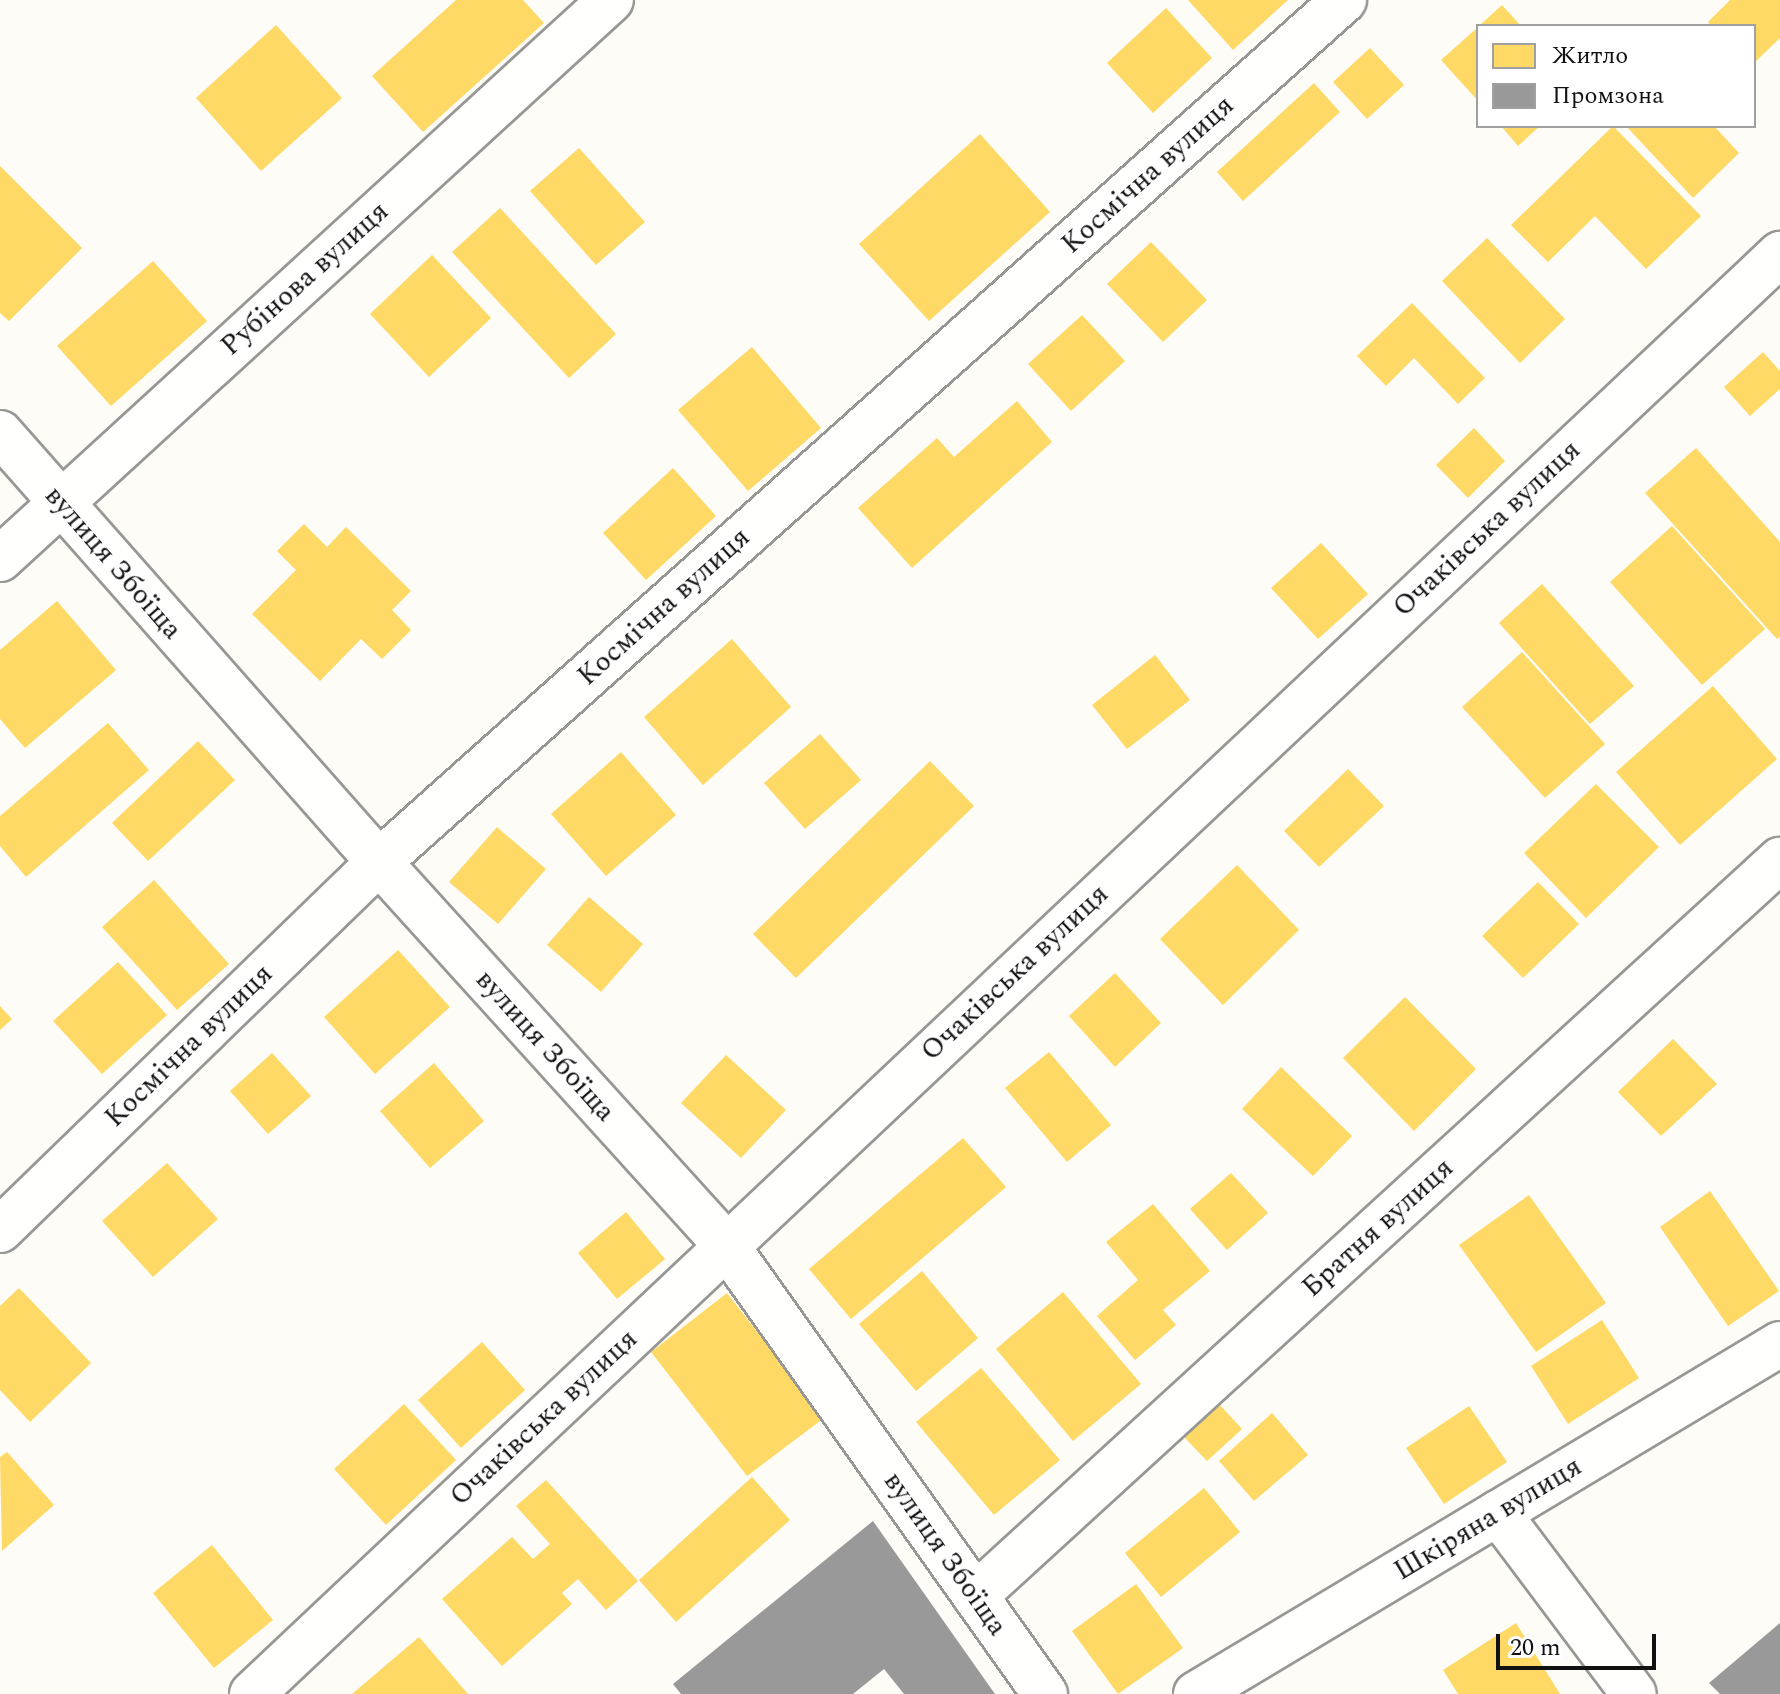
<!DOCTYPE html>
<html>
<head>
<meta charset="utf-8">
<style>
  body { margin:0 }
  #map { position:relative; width:1780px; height:1694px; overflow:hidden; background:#fdfcf7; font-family:Spectral,serif }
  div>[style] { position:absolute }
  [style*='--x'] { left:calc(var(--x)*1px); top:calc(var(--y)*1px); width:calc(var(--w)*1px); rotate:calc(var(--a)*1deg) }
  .homes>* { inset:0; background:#ffd966 }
  .industry>* { inset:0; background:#999 }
  .roads { filter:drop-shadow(2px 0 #979795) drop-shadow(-2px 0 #979795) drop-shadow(0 2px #979795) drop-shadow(0 -2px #979795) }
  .street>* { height:44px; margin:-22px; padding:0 22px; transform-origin:22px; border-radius:22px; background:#fffffe }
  span { translate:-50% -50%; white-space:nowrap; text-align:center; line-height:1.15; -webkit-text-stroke:8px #fff; paint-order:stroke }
  .street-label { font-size:28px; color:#111 }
  .legend { position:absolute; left:1476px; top:24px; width:280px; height:104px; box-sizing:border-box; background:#fff; border:2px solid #a0a0a0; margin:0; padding:10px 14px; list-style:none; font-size:24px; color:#111 }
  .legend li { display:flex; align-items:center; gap:16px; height:40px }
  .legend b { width:40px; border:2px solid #a0a0a0 }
  .scale { position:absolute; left:1496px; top:1634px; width:160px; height:36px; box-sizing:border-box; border:4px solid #111; border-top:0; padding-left:10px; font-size:24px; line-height:28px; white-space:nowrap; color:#111; -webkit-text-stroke:6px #fff; paint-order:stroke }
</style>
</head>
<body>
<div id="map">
  <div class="homes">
    <i style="clip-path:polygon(456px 0,523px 0,544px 23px,423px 132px,372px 76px)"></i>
    <i style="clip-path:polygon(1188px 0,1288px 0,1233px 50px)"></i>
    <i style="clip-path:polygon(1730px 0,1780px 0,1780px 38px,1754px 63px,1754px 26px,1711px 26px,1708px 22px)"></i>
    <i style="clip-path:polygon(1502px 5px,1521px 26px,1479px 26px)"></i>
    <i style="clip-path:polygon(1166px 8px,1212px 58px,1153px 113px,1107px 63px)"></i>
    <i style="clip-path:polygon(276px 25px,342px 98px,261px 171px,196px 98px)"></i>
    <i style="clip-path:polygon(1478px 27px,1478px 101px,1441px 60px)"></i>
    <i style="clip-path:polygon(1370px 48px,1404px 85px,1367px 119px,1333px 82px)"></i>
    <i style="clip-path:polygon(1314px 83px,1340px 112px,1243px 201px,1217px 172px)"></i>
    <i style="clip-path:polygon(1501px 126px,1540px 126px,1518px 146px)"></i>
    <i style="clip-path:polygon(1613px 126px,1701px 216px,1646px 269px,1595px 216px,1548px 262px,1511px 225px)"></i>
    <i style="clip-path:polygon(1626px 126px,1714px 126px,1739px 153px,1693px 198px)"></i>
    <i style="clip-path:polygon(980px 134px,1050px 212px,929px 321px,859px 244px)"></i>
    <i style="clip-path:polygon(579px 148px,645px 222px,596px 265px,530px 191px)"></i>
    <i style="clip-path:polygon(0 166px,82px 248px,9px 321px,0 313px)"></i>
    <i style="clip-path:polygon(500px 208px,616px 334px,569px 378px,452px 252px)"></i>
    <i style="clip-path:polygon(1487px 238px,1565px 319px,1520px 363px,1442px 281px)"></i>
    <i style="clip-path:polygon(1151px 242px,1207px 300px,1163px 342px,1107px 284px)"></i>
    <i style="clip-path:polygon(432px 255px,491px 318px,429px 377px,370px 314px)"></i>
    <i style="clip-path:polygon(153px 261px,207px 321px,111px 406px,57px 346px)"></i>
    <i style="clip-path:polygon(1412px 303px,1485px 378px,1458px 404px,1414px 358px,1386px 386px,1357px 356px)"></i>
    <i style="clip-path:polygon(1082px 315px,1125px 361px,1071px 411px,1028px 364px)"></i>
    <i style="clip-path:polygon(752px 347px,821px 428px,748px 491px,678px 410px)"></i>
    <i style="clip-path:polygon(1763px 352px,1780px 371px,1780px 389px,1750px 416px,1724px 387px)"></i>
    <i style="clip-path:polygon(1017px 401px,1052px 442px,912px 568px,858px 508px,937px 438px,954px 457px)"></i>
    <i style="clip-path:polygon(1474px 428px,1505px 461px,1468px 498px,1436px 465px)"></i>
    <i style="clip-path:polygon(1696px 448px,1780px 542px,1780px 637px,1777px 639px,1645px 493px)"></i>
    <i style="clip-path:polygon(673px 468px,716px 516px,646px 580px,603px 533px)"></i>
    <i style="clip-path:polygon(304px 524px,327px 547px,346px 527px,411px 591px,392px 610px,411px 630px,382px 659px,361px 639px,320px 681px,252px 614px,296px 570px,277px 551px)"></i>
    <i style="clip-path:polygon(1672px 526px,1765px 629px,1702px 685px,1610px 582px)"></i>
    <i style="clip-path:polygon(1321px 543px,1368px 594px,1318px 639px,1271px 588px)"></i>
    <i style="clip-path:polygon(1542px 584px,1634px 686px,1590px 724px,1499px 623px)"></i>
    <i style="clip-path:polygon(57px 601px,116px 670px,25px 748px,0 719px,0 650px)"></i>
    <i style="clip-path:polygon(732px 639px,791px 707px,703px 785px,644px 717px)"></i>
    <i style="clip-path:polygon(1522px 652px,1605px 744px,1545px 798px,1462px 707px)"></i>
    <i style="clip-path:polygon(1155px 655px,1190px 700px,1127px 749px,1092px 705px)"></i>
    <i style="clip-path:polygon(1713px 686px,1777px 759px,1680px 845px,1616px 772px)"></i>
    <i style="clip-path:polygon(108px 723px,149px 770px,26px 877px,0 846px,0 816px)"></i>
    <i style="clip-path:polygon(820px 734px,861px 780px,805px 829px,764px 783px)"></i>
    <i style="clip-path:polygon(198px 741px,235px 780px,148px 861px,112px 823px)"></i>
    <i style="clip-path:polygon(621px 752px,676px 815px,606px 876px,551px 814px)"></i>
    <i style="clip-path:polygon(930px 761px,974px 806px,796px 978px,753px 934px)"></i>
    <i style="clip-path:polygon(1348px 769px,1384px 806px,1319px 867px,1284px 831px)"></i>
    <i style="clip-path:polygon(1596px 784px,1659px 847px,1586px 918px,1524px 853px)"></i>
    <i style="clip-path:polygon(497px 827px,546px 869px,498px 924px,449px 882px)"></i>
    <i style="clip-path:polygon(1237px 865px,1299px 930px,1223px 1005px,1160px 939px)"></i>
    <i style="clip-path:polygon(154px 880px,229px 964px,177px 1010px,102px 927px)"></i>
    <i style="clip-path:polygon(1538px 882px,1579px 924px,1523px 978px,1482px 936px)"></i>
    <i style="clip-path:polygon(589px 897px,643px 944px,601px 992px,547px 945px)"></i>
    <i style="clip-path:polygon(398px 950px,450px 1007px,375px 1074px,324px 1017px)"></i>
    <i style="clip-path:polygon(118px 962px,167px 1015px,102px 1074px,53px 1021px)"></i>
    <i style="clip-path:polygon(1115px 973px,1161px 1023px,1115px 1067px,1069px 1016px)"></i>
    <i style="clip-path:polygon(1405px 997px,1476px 1069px,1414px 1131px,1343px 1058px)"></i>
    <i style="clip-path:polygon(0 1006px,12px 1019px,0 1030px)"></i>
    <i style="clip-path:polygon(1673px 1039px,1717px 1084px,1661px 1136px,1618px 1092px)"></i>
    <i style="clip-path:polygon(1049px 1052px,1111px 1125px,1067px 1162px,1005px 1088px)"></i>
    <i style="clip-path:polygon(272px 1053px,311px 1096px,268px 1134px,230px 1091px)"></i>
    <i style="clip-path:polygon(726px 1055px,786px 1110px,741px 1158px,681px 1103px)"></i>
    <i style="clip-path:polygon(434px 1063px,484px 1121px,430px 1168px,380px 1111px)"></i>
    <i style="clip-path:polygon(1281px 1067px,1352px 1136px,1313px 1176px,1242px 1109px)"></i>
    <i style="clip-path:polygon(963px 1138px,1006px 1187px,851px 1319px,809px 1269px)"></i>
    <i style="clip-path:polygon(167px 1163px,218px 1219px,153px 1277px,102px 1221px)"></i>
    <i style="clip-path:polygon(1231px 1173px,1268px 1213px,1227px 1250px,1190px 1209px)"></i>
    <i style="clip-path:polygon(1710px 1191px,1779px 1291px,1728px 1326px,1660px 1227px)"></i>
    <i style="clip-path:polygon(1529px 1195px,1606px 1303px,1536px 1352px,1459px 1245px)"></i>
    <i style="clip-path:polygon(1153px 1204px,1210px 1271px,1163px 1310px,1176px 1325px,1135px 1360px,1097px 1316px,1138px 1280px,1106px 1242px)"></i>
    <i style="clip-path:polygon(626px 1212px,665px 1259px,617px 1299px,578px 1253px)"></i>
    <i style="clip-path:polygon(922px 1271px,978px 1338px,916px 1391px,859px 1324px)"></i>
    <i style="clip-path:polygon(19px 1288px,91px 1363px,30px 1422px,0 1390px,0 1306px)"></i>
    <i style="clip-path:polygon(1063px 1292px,1141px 1384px,1073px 1441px,996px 1349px)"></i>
    <i style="clip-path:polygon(727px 1293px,824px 1418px,747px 1476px,651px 1352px)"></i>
    <i style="clip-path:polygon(1602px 1320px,1639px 1378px,1568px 1424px,1531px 1366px)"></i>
    <i style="clip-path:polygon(482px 1342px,525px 1390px,461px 1448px,418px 1400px)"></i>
    <i style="clip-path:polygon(981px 1368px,1060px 1460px,994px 1515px,916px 1422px)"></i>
    <i style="clip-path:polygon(404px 1404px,456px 1460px,386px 1525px,334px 1469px)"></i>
    <i style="clip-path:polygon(1219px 1404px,1242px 1429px,1207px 1461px,1184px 1437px)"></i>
    <i style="clip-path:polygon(1469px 1406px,1507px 1462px,1444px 1504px,1406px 1448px)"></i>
    <i style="clip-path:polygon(1272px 1413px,1308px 1455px,1254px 1501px,1219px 1461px)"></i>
    <i style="clip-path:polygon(7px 1452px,54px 1505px,2px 1551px,0 1457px)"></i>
    <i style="clip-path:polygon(752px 1477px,790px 1520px,676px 1622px,639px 1580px)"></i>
    <i style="clip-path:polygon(546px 1480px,638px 1581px,606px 1610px,578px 1579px,562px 1593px,572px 1604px,502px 1666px,442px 1599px,512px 1537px,533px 1559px,550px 1544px,516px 1506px)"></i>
    <i style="clip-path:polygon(1204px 1488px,1240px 1532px,1161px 1597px,1125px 1553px)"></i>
    <i style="clip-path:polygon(212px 1545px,273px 1620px,214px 1668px,153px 1593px)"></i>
    <i style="clip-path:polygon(1136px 1584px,1183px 1648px,1118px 1694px,1072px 1631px)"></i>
    <i style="clip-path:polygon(1516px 1623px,1560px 1694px,1458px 1694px,1443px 1670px)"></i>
    <i style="clip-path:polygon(419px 1637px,468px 1694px,352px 1694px)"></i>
  </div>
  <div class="industry">
    <i style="clip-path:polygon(873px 1521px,995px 1694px,904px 1694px,884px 1669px,853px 1694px,681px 1694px,673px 1684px)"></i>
    <i style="clip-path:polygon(1780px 1623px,1780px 1694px,1720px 1694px,1709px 1683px)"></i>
  </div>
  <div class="roads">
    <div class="street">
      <i style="--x:0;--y:433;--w:572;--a:48.54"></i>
      <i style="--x:379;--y:862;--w:517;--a:47.82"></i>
      <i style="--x:726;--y:1245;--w:551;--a:54.61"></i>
      <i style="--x:0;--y:559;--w:828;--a:-42.46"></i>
      <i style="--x:0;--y:1230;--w:528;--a:-44.16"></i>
      <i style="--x:379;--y:862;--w:1294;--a:-41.77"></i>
      <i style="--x:1498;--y:1513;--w:226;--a:53.1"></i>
      <i style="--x:975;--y:1596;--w:1091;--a:-42.44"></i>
      <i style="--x:252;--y:1694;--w:2100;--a:-43.3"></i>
      <i style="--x:1196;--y:1694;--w:681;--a:-30.93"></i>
    </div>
  </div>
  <div class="street-label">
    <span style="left:1148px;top:175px;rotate:-42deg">Космічна вулиця</span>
    <span style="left:305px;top:279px;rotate:-42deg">Рубінова вулиця</span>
    <span style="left:1487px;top:529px;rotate:-43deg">Очаківська вулиця</span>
    <span style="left:113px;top:563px;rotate:49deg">вулиця Збоїща</span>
    <span style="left:664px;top:607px;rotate:-42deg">Космічна вулиця</span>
    <span style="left:1015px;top:973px;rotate:-43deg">Очаківська вулиця</span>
    <span style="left:189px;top:1046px;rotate:-44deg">Космічна вулиця</span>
    <span style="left:545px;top:1046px;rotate:48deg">вулиця Збоїща</span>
    <span style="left:1378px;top:1228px;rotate:-42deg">Братня вулиця</span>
    <span style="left:544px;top:1418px;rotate:-43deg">Очаківська вулиця</span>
    <span style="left:1488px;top:1519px;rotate:-31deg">Шкіряна вулиця</span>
    <span style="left:945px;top:1554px;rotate:55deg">вулиця Збоїща</span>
  </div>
  <ul class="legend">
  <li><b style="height:22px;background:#ffd966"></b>Житло</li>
  <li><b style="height:22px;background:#999"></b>Промзона</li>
  </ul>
  <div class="scale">20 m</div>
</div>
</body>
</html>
